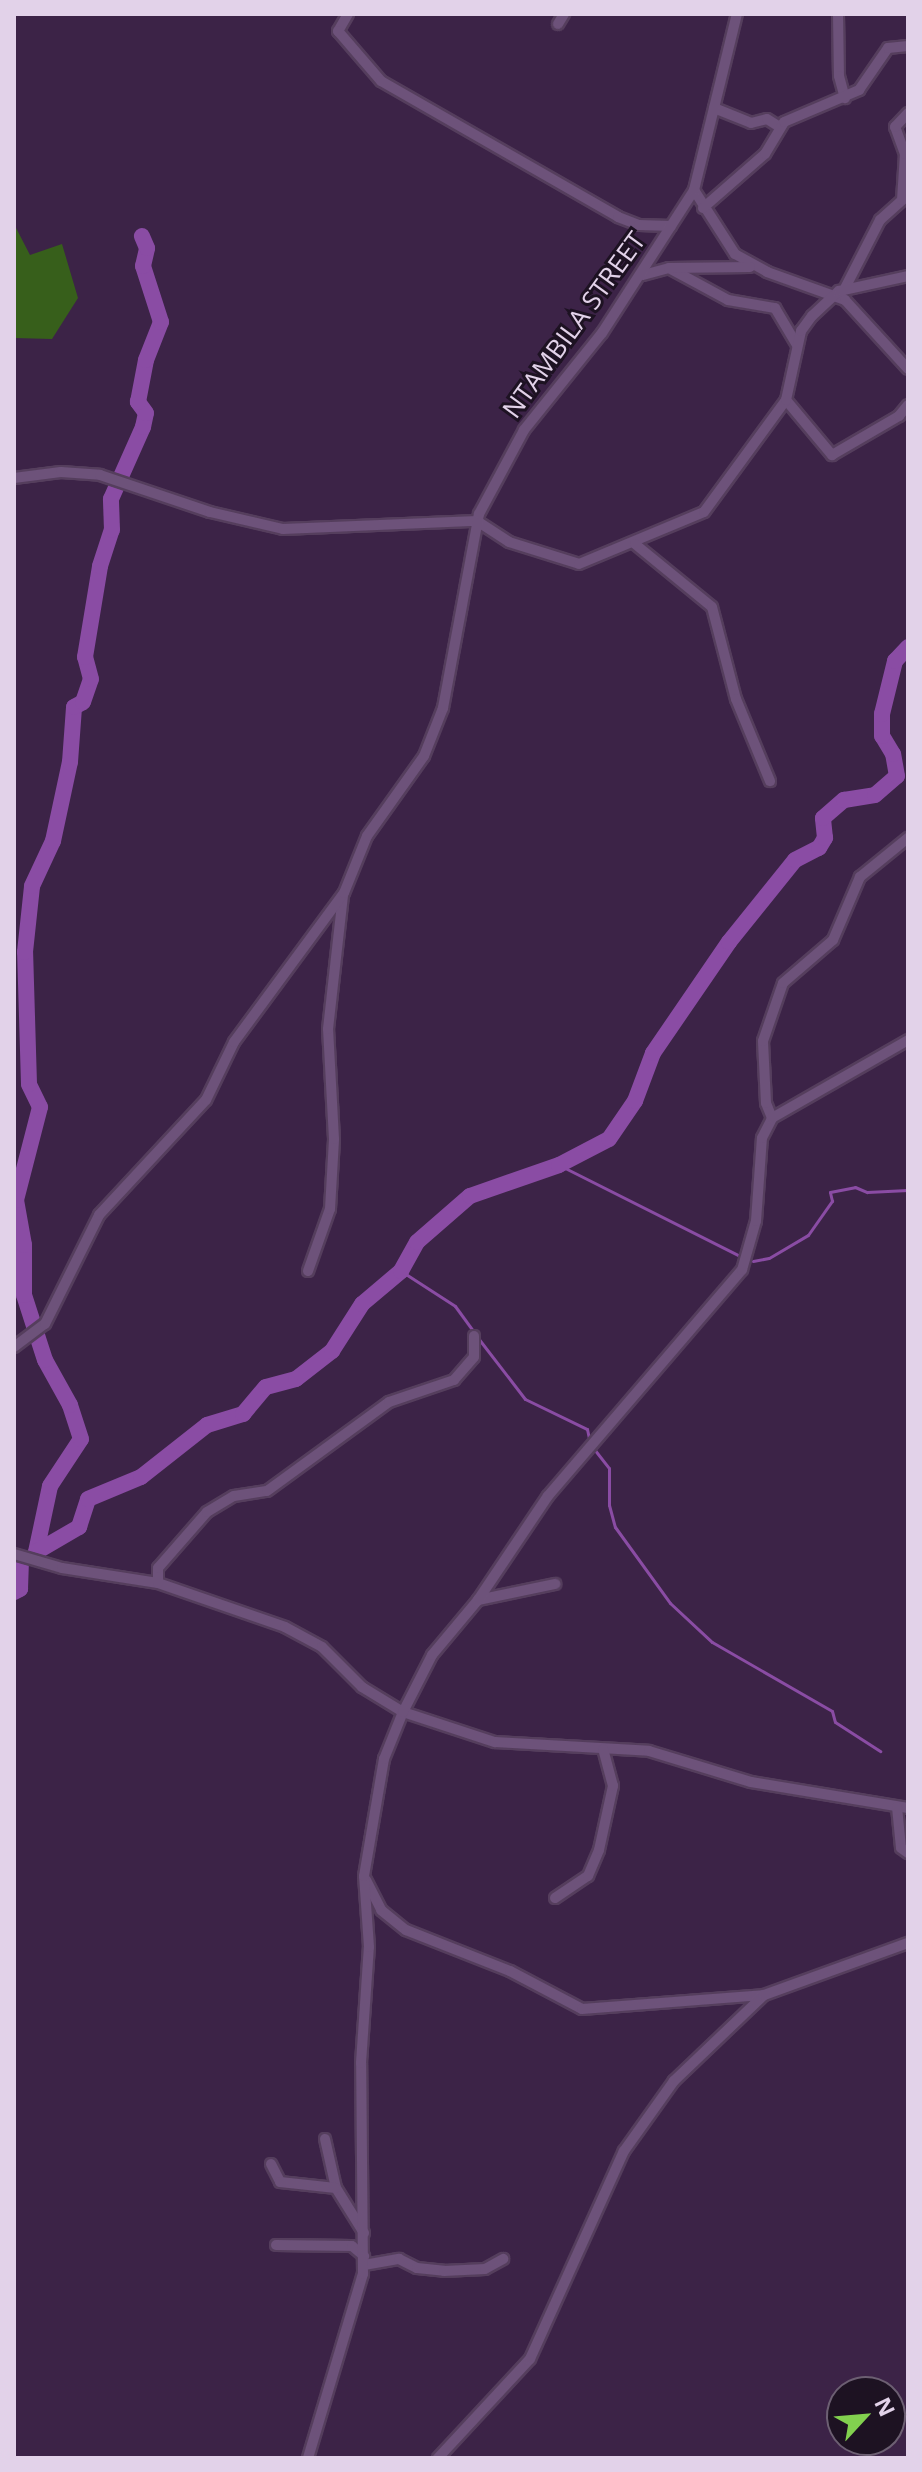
<!DOCTYPE html>
<html>
<head>
<meta charset="utf-8">
<style>
  body { margin:0 }
  #map { position:relative; width:922px; height:2472px; overflow:hidden; background:#3c2347; font-family:"Open Sans",sans-serif }
  div>[style] { position:absolute }
  [style*='--x'] { left:calc(var(--x)*1px); top:calc(var(--y)*1px); width:calc(var(--w)*1px); rotate:calc(var(--a)*1deg) }
  .green>* { inset:0; background:#375f1b }
  .stream>* { height:3px; margin:-1.5px; padding:0 1.5px; transform-origin:1.5px; border-radius:1.5px; background:#8a4ca4 }
  .river>* { height:16px; margin:-8px; padding:0 8px; transform-origin:8px; border-radius:8px; background:#8a4ca4 }
  .roads { filter:drop-shadow(2px 0 #553e5d) drop-shadow(-2px 0 #553e5d) drop-shadow(0 2px #553e5d) drop-shadow(0 -2px #553e5d) }
  .minor>* { height:10px; margin:-5px; padding:0 5px; transform-origin:5px; border-radius:5px; background:#6d527a }
  span { translate:-50% -50%; white-space:nowrap; text-align:center; line-height:1.15; -webkit-text-stroke:6px #1d1222; paint-order:stroke }
  .street-label { font-size:26px; color:#e2d2e9 }
  .frame { position:absolute; inset:0; border:16px solid #e2d2e9; pointer-events:none }
  .north { position:absolute; left:826px; top:2376px; width:80px; height:80px; box-sizing:border-box; background:#1d1222; border:2px solid #6c5f72; border-radius:50%; rotate:64deg; font-size:22px; font-weight:700; line-height:32px; text-align:center; color:#e2d2e9 }
  .north::after { content:''; display:block; margin:auto; width:28px; height:36px; background:#82d04f; clip-path:polygon(50% 0,100% 100%,50% 72%,0 100%) }
</style>
</head>
<body>
<div id="map">
  <div class="green">
    <i style="clip-path:polygon(14px 224px,30px 255px,62px 244px,78px 298px,52px 339px,14px 338px)"></i>
  </div>
  <div class="stream">
    <i style="--x:559;--y:1165;--w:205;--a:26.7"></i>
    <i style="--x:753;--y:1261;--w:16;--a:-11"></i>
    <i style="--x:769;--y:1258;--w:45;--a:-30.5"></i>
    <i style="--x:808;--y:1235;--w:42;--a:-54.8"></i>
    <i style="--x:832;--y:1201;--w:9;--a:-103"></i>
    <i style="--x:830;--y:1192;--w:25;--a:-11"></i>
    <i style="--x:855;--y:1187;--w:13;--a:23"></i>
    <i style="--x:867;--y:1192;--w:41;--a:-2.8"></i>
    <i style="--x:401;--y:1271;--w:64;--a:32.9"></i>
    <i style="--x:455;--y:1306;--w:32;--a:54"></i>
    <i style="--x:478;--y:1338;--w:77;--a:52.4"></i>
    <i style="--x:525;--y:1399;--w:69;--a:25.8"></i>
    <i style="--x:587;--y:1429;--w:14;--a:78"></i>
    <i style="--x:594;--y:1449;--w:24;--a:52"></i>
    <i style="--x:609;--y:1468;--w:37;--a:90"></i>
    <i style="--x:609;--y:1505;--w:23;--a:75"></i>
    <i style="--x:615;--y:1527;--w:94;--a:54.1"></i>
    <i style="--x:670;--y:1603;--w:57;--a:42.9"></i>
    <i style="--x:712;--y:1642;--w:138;--a:29.9"></i>
    <i style="--x:832;--y:1711;--w:11;--a:75"></i>
    <i style="--x:835;--y:1722;--w:54;--a:32.8"></i>
  </div>
  <div class="river">
    <i style="--x:36;--y:1552;--w:67;--a:-78"></i>
    <i style="--x:50;--y:1486;--w:56;--a:-56.6"></i>
    <i style="--x:81;--y:1439;--w:36;--a:-108"></i>
    <i style="--x:70;--y:1405;--w:51;--a:-119.1"></i>
    <i style="--x:45;--y:1360;--w:68;--a:-107.9"></i>
    <i style="--x:24;--y:1295;--w:50;--a:-90"></i>
    <i style="--x:24;--y:1245;--w:46;--a:-100.1"></i>
    <i style="--x:16;--y:1200;--w:96;--a:-75.5"></i>
    <i style="--x:40;--y:1107;--w:25;--a:-116"></i>
    <i style="--x:29;--y:1084;--w:132;--a:-91.7"></i>
    <i style="--x:25;--y:952;--w:66;--a:-83.9"></i>
    <i style="--x:32;--y:886;--w:50;--a:-65"></i>
    <i style="--x:53;--y:841;--w:81;--a:-77.9"></i>
    <i style="--x:70;--y:762;--w:55;--a:-85.8"></i>
    <i style="--x:74;--y:707;--w:10;--a:-29"></i>
    <i style="--x:83;--y:702;--w:24;--a:-71"></i>
    <i style="--x:91;--y:679;--w:23;--a:-105"></i>
    <i style="--x:85;--y:657;--w:92;--a:-80.6"></i>
    <i style="--x:100;--y:566;--w:38;--a:-72"></i>
    <i style="--x:112;--y:530;--w:31;--a:-92"></i>
    <i style="--x:111;--y:499;--w:79;--a:-66"></i>
    <i style="--x:143;--y:427;--w:14;--a:-78"></i>
    <i style="--x:146;--y:413;--w:14;--a:-126"></i>
    <i style="--x:138;--y:402;--w:43;--a:-79.2"></i>
    <i style="--x:146;--y:360;--w:41;--a:-68.5"></i>
    <i style="--x:161;--y:322;--w:59;--a:-107.8"></i>
    <i style="--x:143;--y:266;--w:18;--a:-77"></i>
    <i style="--x:147;--y:248;--w:13;--a:-113"></i>
    <i style="--x:36;--y:1552;--w:50;--a:-30.2"></i>
    <i style="--x:79;--y:1527;--w:29;--a:-72"></i>
    <i style="--x:88;--y:1499;--w:57;--a:-22.5"></i>
    <i style="--x:141;--y:1477;--w:84;--a:-38.2"></i>
    <i style="--x:207;--y:1425;--w:38;--a:-17"></i>
    <i style="--x:243;--y:1414;--w:35;--a:-50"></i>
    <i style="--x:266;--y:1387;--w:31;--a:-15"></i>
    <i style="--x:296;--y:1379;--w:46;--a:-37.9"></i>
    <i style="--x:332;--y:1351;--w:56;--a:-57.4"></i>
    <i style="--x:362;--y:1304;--w:51;--a:-40.2"></i>
    <i style="--x:401;--y:1271;--w:33;--a:-61"></i>
    <i style="--x:417;--y:1242;--w:70;--a:-41"></i>
    <i style="--x:470;--y:1196;--w:94;--a:-19.2"></i>
    <i style="--x:559;--y:1165;--w:56;--a:-27.5"></i>
    <i style="--x:609;--y:1139;--w:46;--a:-55.6"></i>
    <i style="--x:635;--y:1101;--w:51;--a:-69.4"></i>
    <i style="--x:653;--y:1053;--w:135;--a:-55.6"></i>
    <i style="--x:729;--y:942;--w:105;--a:-51.2"></i>
    <i style="--x:795;--y:860;--w:27;--a:-27"></i>
    <i style="--x:819;--y:848;--w:12;--a:-59"></i>
    <i style="--x:825;--y:838;--w:20;--a:-96"></i>
    <i style="--x:823;--y:818;--w:28;--a:-41"></i>
    <i style="--x:844;--y:800;--w:31;--a:-9"></i>
    <i style="--x:875;--y:795;--w:29;--a:-41"></i>
    <i style="--x:897;--y:776;--w:22;--a:-100"></i>
    <i style="--x:893;--y:754;--w:21;--a:-121"></i>
    <i style="--x:882;--y:736;--w:22;--a:-90"></i>
    <i style="--x:882;--y:714;--w:55;--a:-76.2"></i>
    <i style="--x:895;--y:661;--w:19;--a:-47"></i>
    <i style="--x:14;--y:1592;--w:7;--a:-27"></i>
    <i style="--x:20;--y:1589;--w:23;--a:-88"></i>
  </div>
  <div class="roads">
    <div class="minor">
      <i style="--x:348;--y:14;--w:20;--a:120"></i>
      <i style="--x:338;--y:31;--w:66;--a:49.3"></i>
      <i style="--x:381;--y:81;--w:273;--a:29.8"></i>
      <i style="--x:618;--y:217;--w:22;--a:21"></i>
      <i style="--x:639;--y:225;--w:32;--a:2"></i>
      <i style="--x:838;--y:14;--w:62;--a:89.1"></i>
      <i style="--x:839;--y:76;--w:23;--a:75"></i>
      <i style="--x:558;--y:24;--w:12;--a:-59"></i>
      <i style="--x:714;--y:108;--w:40;--a:22"></i>
      <i style="--x:751;--y:123;--w:16;--a:-14"></i>
      <i style="--x:767;--y:119;--w:15;--a:32"></i>
      <i style="--x:694;--y:190;--w:76;--a:57.4"></i>
      <i style="--x:735;--y:254;--w:37;--a:29"></i>
      <i style="--x:767;--y:272;--w:83;--a:19.7"></i>
      <i style="--x:845;--y:300;--w:93;--a:47.6"></i>
      <i style="--x:703;--y:208;--w:82;--a:-41.1"></i>
      <i style="--x:765;--y:154;--w:37;--a:-59"></i>
      <i style="--x:784;--y:122;--w:82;--a:-23.1"></i>
      <i style="--x:859;--y:90;--w:51;--a:-55.4"></i>
      <i style="--x:888;--y:48;--w:20;--a:-6"></i>
      <i style="--x:669;--y:268;--w:67;--a:28.5"></i>
      <i style="--x:728;--y:300;--w:48;--a:9.7"></i>
      <i style="--x:775;--y:308;--w:43;--a:59.3"></i>
      <i style="--x:643;--y:275;--w:27;--a:-15"></i>
      <i style="--x:669;--y:268;--w:81;--a:-0.7"></i>
      <i style="--x:844;--y:290;--w:79;--a:-62.8"></i>
      <i style="--x:880;--y:220;--w:30;--a:-42"></i>
      <i style="--x:902;--y:200;--w:46;--a:-86.3"></i>
      <i style="--x:905;--y:154;--w:29;--a:-110"></i>
      <i style="--x:895;--y:127;--w:19;--a:-47"></i>
      <i style="--x:786;--y:400;--w:72;--a:50.1"></i>
      <i style="--x:832;--y:455;--w:78;--a:-30.2"></i>
      <i style="--x:899;--y:416;--w:14;--a:-51"></i>
      <i style="--x:14;--y:478;--w:47;--a:-7.3"></i>
      <i style="--x:61;--y:472;--w:39;--a:4"></i>
      <i style="--x:100;--y:475;--w:116;--a:18.6"></i>
      <i style="--x:210;--y:512;--w:75;--a:13.1"></i>
      <i style="--x:283;--y:529;--w:194;--a:-2.4"></i>
      <i style="--x:477;--y:521;--w:38;--a:33"></i>
      <i style="--x:509;--y:542;--w:73;--a:17.4"></i>
      <i style="--x:579;--y:564;--w:135;--a:-22.6"></i>
      <i style="--x:704;--y:512;--w:139;--a:-53.8"></i>
      <i style="--x:786;--y:400;--w:71;--a:-77.7"></i>
      <i style="--x:801;--y:331;--w:19;--a:-54"></i>
      <i style="--x:812;--y:316;--w:37;--a:-43"></i>
      <i style="--x:839;--y:291;--w:71;--a:-12.3"></i>
      <i style="--x:635;--y:544;--w:99;--a:39.3"></i>
      <i style="--x:712;--y:607;--w:95;--a:75.4"></i>
      <i style="--x:736;--y:699;--w:89;--a:67.5"></i>
      <i style="--x:772;--y:1118;--w:16;--a:-112"></i>
      <i style="--x:766;--y:1103;--w:62;--a:-92.8"></i>
      <i style="--x:763;--y:1041;--w:61;--a:-71"></i>
      <i style="--x:783;--y:983;--w:66;--a:-40.7"></i>
      <i style="--x:833;--y:940;--w:69;--a:-66.8"></i>
      <i style="--x:860;--y:877;--w:62;--a:-39.1"></i>
      <i style="--x:308;--y:1271;--w:66;--a:-70.5"></i>
      <i style="--x:330;--y:1209;--w:70;--a:-86.7"></i>
      <i style="--x:334;--y:1139;--w:110;--a:-93.1"></i>
      <i style="--x:328;--y:1029;--w:135;--a:-83.6"></i>
      <i style="--x:14;--y:1347;--w:39;--a:-37"></i>
      <i style="--x:45;--y:1324;--w:122;--a:-63.6"></i>
      <i style="--x:99;--y:1215;--w:157;--a:-47.1"></i>
      <i style="--x:206;--y:1100;--w:64;--a:-64.2"></i>
      <i style="--x:234;--y:1042;--w:185;--a:-53.6"></i>
      <i style="--x:344;--y:893;--w:61;--a:-68"></i>
      <i style="--x:367;--y:836;--w:98;--a:-54.5"></i>
      <i style="--x:424;--y:756;--w:52;--a:-68.4"></i>
      <i style="--x:443;--y:708;--w:197;--a:-79.5"></i>
      <i style="--x:479;--y:514;--w:95;--a:-61.8"></i>
      <i style="--x:524;--y:430;--w:124;--a:-51.2"></i>
      <i style="--x:602;--y:333;--w:170;--a:-57.2"></i>
      <i style="--x:694;--y:190;--w:181;--a:-76.3"></i>
      <i style="--x:14;--y:1554;--w:50;--a:16.3"></i>
      <i style="--x:62;--y:1568;--w:97;--a:8.9"></i>
      <i style="--x:158;--y:1583;--w:134;--a:19.1"></i>
      <i style="--x:285;--y:1627;--w:42;--a:28.4"></i>
      <i style="--x:322;--y:1647;--w:57;--a:45"></i>
      <i style="--x:362;--y:1687;--w:48;--a:31.4"></i>
      <i style="--x:403;--y:1712;--w:97;--a:18.1"></i>
      <i style="--x:495;--y:1742;--w:154;--a:3.3"></i>
      <i style="--x:649;--y:1751;--w:107;--a:16.9"></i>
      <i style="--x:751;--y:1782;--w:159;--a:9.4"></i>
      <i style="--x:158;--y:1583;--w:15;--a:-90"></i>
      <i style="--x:158;--y:1568;--w:74;--a:-48.8"></i>
      <i style="--x:207;--y:1512;--w:31;--a:-31"></i>
      <i style="--x:234;--y:1496;--w:33;--a:-9"></i>
      <i style="--x:267;--y:1491;--w:151;--a:-36.1"></i>
      <i style="--x:389;--y:1402;--w:69;--a:-18.7"></i>
      <i style="--x:454;--y:1380;--w:30;--a:-49"></i>
      <i style="--x:474;--y:1357;--w:21;--a:-90"></i>
      <i style="--x:478;--y:1600;--w:79;--a:-11.7"></i>
      <i style="--x:897;--y:1807;--w:41;--a:84.4"></i>
      <i style="--x:901;--y:1848;--w:9;--a:36"></i>
      <i style="--x:366;--y:1880;--w:34;--a:63"></i>
      <i style="--x:381;--y:1910;--w:32;--a:39"></i>
      <i style="--x:406;--y:1930;--w:112;--a:21.5"></i>
      <i style="--x:510;--y:1971;--w:81;--a:27.8"></i>
      <i style="--x:582;--y:2009;--w:181;--a:-4.4"></i>
      <i style="--x:555;--y:1898;--w:40;--a:-34"></i>
      <i style="--x:588;--y:1876;--w:28;--a:-67"></i>
      <i style="--x:599;--y:1850;--w:66;--a:-77.7"></i>
      <i style="--x:613;--y:1786;--w:38;--a:-105"></i>
      <i style="--x:325;--y:2139;--w:50;--a:77.3"></i>
      <i style="--x:336;--y:2188;--w:53;--a:58.1"></i>
      <i style="--x:271;--y:2164;--w:20;--a:63"></i>
      <i style="--x:280;--y:2182;--w:56;--a:6.1"></i>
      <i style="--x:276;--y:2245;--w:76;--a:0.8"></i>
      <i style="--x:352;--y:2246;--w:16;--a:40"></i>
      <i style="--x:364;--y:2265;--w:36;--a:-10"></i>
      <i style="--x:399;--y:2259;--w:20;--a:27"></i>
      <i style="--x:417;--y:2268;--w:27;--a:6"></i>
      <i style="--x:444;--y:2271;--w:41;--a:-2.8"></i>
      <i style="--x:485;--y:2269;--w:21;--a:-29"></i>
      <i style="--x:308;--y:2458;--w:192;--a:-73.4"></i>
      <i style="--x:363;--y:2274;--w:211;--a:-90.5"></i>
      <i style="--x:361;--y:2063;--w:116;--a:-86.1"></i>
      <i style="--x:369;--y:1947;--w:71;--a:-94"></i>
      <i style="--x:364;--y:1876;--w:119;--a:-80.3"></i>
      <i style="--x:384;--y:1759;--w:51;--a:-68"></i>
      <i style="--x:403;--y:1712;--w:64;--a:-63"></i>
      <i style="--x:432;--y:1655;--w:72;--a:-50.1"></i>
      <i style="--x:478;--y:1600;--w:125;--a:-56.1"></i>
      <i style="--x:548;--y:1496;--w:298;--a:-49.4"></i>
      <i style="--x:742;--y:1270;--w:51;--a:-74.1"></i>
      <i style="--x:756;--y:1221;--w:83;--a:-85.9"></i>
      <i style="--x:762;--y:1138;--w:22;--a:-63"></i>
      <i style="--x:772;--y:1118;--w:157;--a:-29.8"></i>
      <i style="--x:438;--y:2458;--w:135;--a:-47.1"></i>
      <i style="--x:530;--y:2359;--w:228;--a:-65.7"></i>
      <i style="--x:624;--y:2151;--w:86;--a:-54.5"></i>
      <i style="--x:674;--y:2081;--w:124;--a:-43.7"></i>
      <i style="--x:764;--y:1995;--w:153;--a:-19.9"></i>
    </div>
  </div>
  <div class="street-label">
    <span style="left:574px;top:325px;rotate:-54deg">NTAMBILA STREET</span>
  </div>
  <div class="frame"></div>
  <div class="north">N</div>
</div>
</body>
</html>
